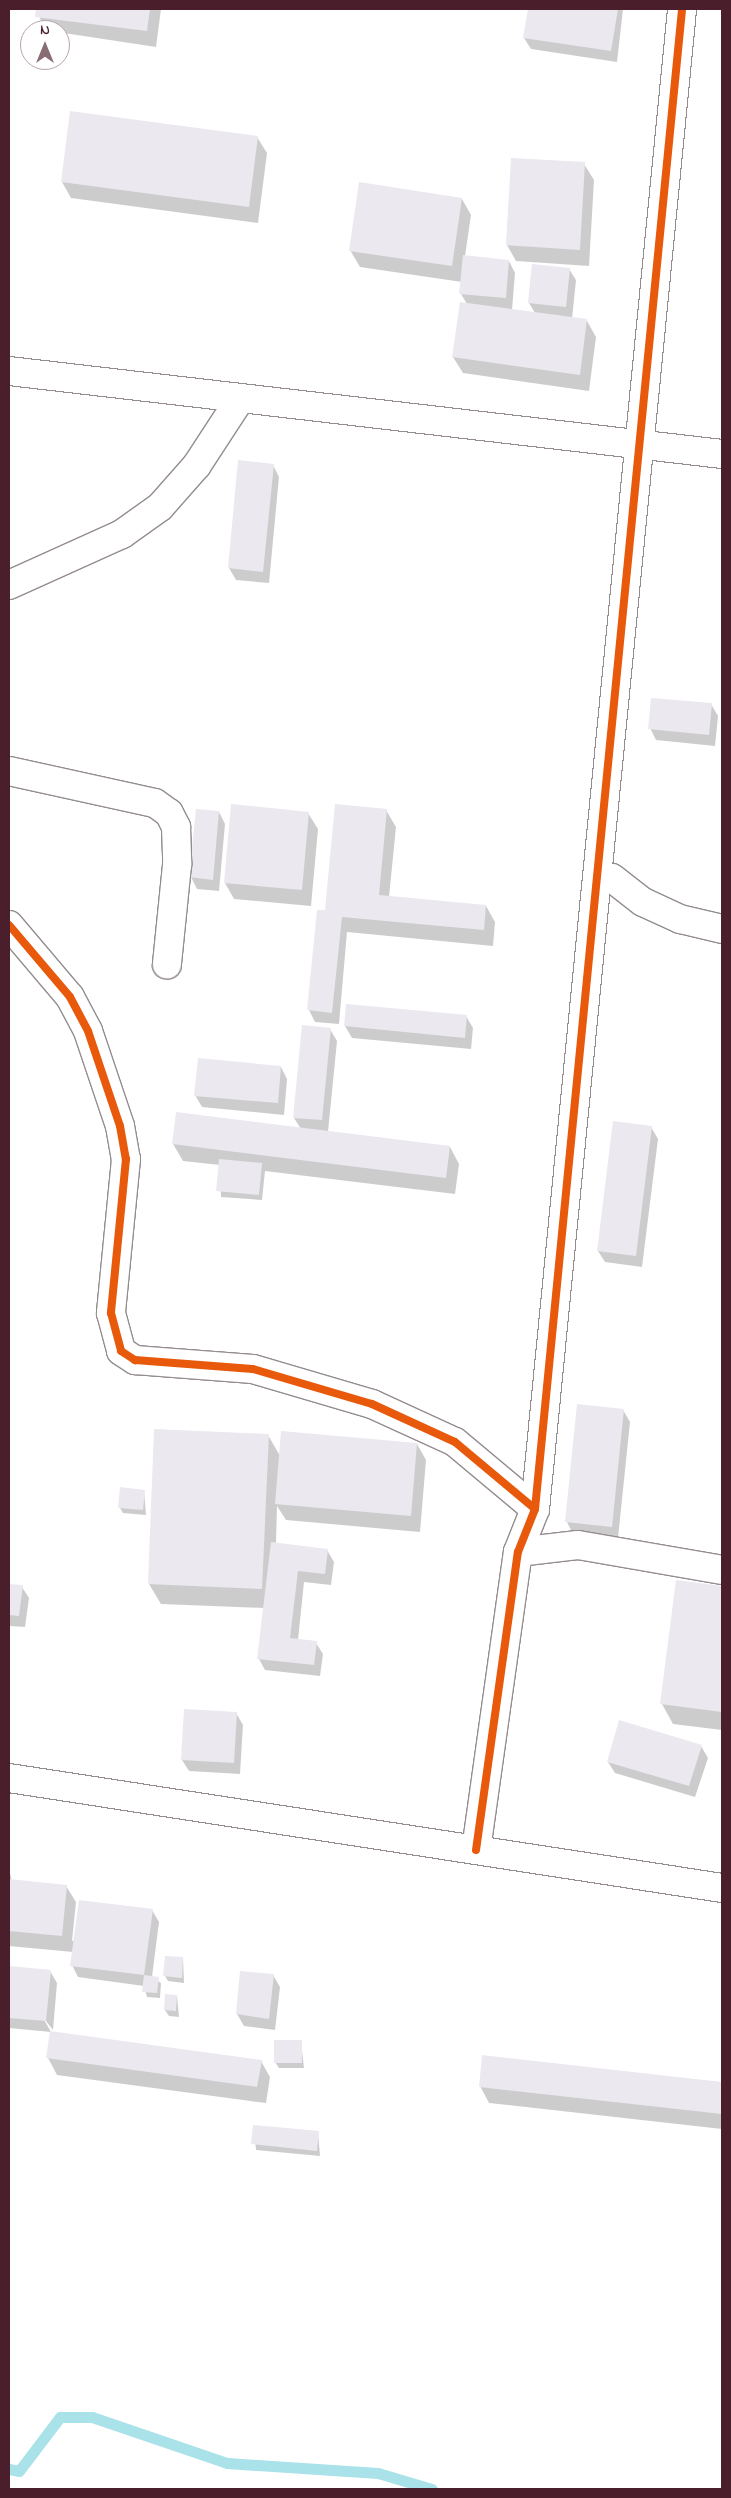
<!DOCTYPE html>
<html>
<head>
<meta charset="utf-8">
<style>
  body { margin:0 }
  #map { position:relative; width:731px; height:2498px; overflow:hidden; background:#fff; font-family:"Indie Flower",sans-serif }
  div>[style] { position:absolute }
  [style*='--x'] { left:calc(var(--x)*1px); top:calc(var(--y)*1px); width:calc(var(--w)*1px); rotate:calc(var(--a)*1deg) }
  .shadow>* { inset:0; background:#0003 }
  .stream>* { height:11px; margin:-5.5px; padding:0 5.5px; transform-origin:5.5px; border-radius:5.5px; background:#a9e2e9 }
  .building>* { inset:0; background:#ebe8f0 }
  .roads { filter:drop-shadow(1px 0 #948c8e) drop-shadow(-1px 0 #948c8e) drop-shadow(0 1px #948c8e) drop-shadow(0 -1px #948c8e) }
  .street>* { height:28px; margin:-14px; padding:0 14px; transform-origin:14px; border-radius:14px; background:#fff }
  .cycleway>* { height:8px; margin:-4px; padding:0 4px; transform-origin:4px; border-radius:4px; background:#e8590c }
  span { translate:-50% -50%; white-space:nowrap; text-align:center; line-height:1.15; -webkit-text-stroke:4.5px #fff; paint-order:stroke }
  .frame { position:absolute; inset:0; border:10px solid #4a1f2b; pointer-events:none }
  .north { position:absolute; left:20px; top:20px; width:50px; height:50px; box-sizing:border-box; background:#fff; border:1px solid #b7a5aa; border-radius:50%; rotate:0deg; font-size:14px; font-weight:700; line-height:20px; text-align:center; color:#4a1f2b }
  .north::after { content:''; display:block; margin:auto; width:18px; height:22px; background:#896d75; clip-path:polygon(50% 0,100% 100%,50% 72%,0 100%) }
</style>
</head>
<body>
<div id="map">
  <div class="shadow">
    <i style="clip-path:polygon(37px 9px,161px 9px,156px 47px,44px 30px)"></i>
    <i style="clip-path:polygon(529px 9px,623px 9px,617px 62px,531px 49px,524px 38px)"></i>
    <i style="clip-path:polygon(257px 137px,267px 153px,258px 223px,71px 198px,62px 182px)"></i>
    <i style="clip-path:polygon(584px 164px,594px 180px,589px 266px,516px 261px,507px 245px)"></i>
    <i style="clip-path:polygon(462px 199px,471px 215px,465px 256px,509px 261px,515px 273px,512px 310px,535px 313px,529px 303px,569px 269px,576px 280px,572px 319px,587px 321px,596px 337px,589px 391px,463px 373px,453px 357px,467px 304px,461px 294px,462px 282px,360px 267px,350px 250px)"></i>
    <i style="clip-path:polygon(239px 462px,273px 465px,279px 477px,269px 583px,236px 580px,229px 568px)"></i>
    <i style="clip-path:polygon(711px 704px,718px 716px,715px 746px,656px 740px,650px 728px)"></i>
    <i style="clip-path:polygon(386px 810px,396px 827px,389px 897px,486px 906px,495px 922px,493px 946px,347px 932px,339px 1024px,315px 1022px,309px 1010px,326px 914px)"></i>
    <i style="clip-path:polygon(219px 812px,225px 824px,219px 891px,197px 889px,191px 877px)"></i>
    <i style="clip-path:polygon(308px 813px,318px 829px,311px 906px,234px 899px,225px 883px)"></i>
    <i style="clip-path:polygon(347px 1005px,466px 1016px,473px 1028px,471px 1049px,352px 1038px,345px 1026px)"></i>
    <i style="clip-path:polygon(330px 1029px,337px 1041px,328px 1132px,450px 1147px,459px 1164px,455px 1194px,265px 1171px,262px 1200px,221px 1197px,220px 1165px,183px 1161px,173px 1144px,301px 1129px,294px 1118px)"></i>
    <i style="clip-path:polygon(281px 1067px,287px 1079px,284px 1115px,202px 1107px,195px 1095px)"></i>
    <i style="clip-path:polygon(651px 1127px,658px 1139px,642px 1267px,605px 1262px,598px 1251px)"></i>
    <i style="clip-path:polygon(623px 1410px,630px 1422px,618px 1538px,573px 1534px,567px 1522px)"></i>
    <i style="clip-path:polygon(268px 1435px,280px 1456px,417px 1444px,426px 1460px,420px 1532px,286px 1520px,277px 1506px,276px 1544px,327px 1550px,334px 1562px,331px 1585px,304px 1582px,298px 1640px,316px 1643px,323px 1654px,320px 1676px,265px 1670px,259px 1659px,265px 1608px,161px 1604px,149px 1584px)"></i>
    <i style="clip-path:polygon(144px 1491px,146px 1515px,123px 1513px,120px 1508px)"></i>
    <i style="clip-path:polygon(677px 1581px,722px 1587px,722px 1730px,673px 1724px,662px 1704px)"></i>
    <i style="clip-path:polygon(9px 1585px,22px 1587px,29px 1598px,25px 1627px,9px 1626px)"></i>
    <i style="clip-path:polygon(236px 1713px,243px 1725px,240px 1774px,189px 1771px,182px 1760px)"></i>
    <i style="clip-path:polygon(701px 1746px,708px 1758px,695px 1797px,615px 1773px,608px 1762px)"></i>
    <i style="clip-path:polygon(9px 1869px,12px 1881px,66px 1886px,76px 1902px,72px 1941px,152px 1910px,159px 1922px,152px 1977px,161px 1983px,160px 1998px,147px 1997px,144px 1986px,78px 1977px,72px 1965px,73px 1952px,9px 1946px)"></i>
    <i style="clip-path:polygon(183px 1958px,184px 1983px,168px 1981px,165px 1976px)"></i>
    <i style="clip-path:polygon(9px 1967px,50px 1971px,57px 1983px,53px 2030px,42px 2016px,51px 2032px,261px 2061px,270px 2077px,266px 2103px,57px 2075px,48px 2058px,51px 2032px,9px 2028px)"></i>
    <i style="clip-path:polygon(242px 1972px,273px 1975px,280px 1987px,275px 2030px,244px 2026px,237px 2014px)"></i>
    <i style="clip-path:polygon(177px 1996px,179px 2017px,169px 2016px,165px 2010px)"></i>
    <i style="clip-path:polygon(301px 2042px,304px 2068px,279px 2068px,275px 2062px)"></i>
    <i style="clip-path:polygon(483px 2056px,722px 2083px,722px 2129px,489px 2103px,480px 2086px)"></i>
    <i style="clip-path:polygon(254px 2126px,318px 2132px,320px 2156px,256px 2150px)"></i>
  </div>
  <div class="stream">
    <i style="--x:9;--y:2469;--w:10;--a:11"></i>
    <i style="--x:19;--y:2471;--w:68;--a:-52.8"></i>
    <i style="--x:60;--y:2417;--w:32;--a:0"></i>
    <i style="--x:92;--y:2417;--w:143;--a:18.8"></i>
    <i style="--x:227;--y:2463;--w:151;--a:3.8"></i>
    <i style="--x:378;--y:2473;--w:56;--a:16.5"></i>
  </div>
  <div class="building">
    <i style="clip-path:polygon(36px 9px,150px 9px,147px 31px,35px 17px)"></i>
    <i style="clip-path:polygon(528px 9px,618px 9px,611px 51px,523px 38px)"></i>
    <i style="clip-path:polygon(70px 111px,258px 136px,249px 207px,61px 182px)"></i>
    <i style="clip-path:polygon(511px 158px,585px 162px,580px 250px,506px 245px)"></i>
    <i style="clip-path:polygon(359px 182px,462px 198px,452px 266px,349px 251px)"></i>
    <i style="clip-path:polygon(463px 255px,509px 260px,506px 298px,459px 294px)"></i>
    <i style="clip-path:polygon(532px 264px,570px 268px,566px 307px,528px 303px)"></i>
    <i style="clip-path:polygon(460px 302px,587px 319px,580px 375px,452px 357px)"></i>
    <i style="clip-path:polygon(238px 460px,274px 464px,263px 572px,228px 568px)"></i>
    <i style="clip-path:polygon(651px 698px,712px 703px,709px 735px,648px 729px)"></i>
    <i style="clip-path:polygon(231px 804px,309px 812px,302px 890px,224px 883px)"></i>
    <i style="clip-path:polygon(335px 804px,387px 809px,379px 895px,486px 905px,484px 930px,342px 917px,332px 1013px,307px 1010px,317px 910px,325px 910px)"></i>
    <i style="clip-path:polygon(196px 809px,219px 811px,213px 880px,189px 877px)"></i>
    <i style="clip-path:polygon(346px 1004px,467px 1015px,465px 1038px,344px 1026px)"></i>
    <i style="clip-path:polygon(302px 1025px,331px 1028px,322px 1120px,293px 1118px)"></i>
    <i style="clip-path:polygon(198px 1058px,281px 1066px,278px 1103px,194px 1096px)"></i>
    <i style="clip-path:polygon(176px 1112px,450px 1146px,446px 1178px,172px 1144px)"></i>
    <i style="clip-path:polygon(613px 1121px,652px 1126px,636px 1256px,597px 1251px)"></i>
    <i style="clip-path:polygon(219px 1159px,262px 1163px,259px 1195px,216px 1191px)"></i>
    <i style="clip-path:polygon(577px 1404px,624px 1409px,612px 1527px,565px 1522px)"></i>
    <i style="clip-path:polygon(154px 1429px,269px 1434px,262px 1589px,148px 1584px)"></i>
    <i style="clip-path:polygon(281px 1431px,417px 1443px,411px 1516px,275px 1504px)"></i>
    <i style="clip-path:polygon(120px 1487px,145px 1490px,143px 1510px,118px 1508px)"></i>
    <i style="clip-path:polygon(271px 1542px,328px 1549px,325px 1574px,298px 1571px,290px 1638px,317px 1641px,314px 1665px,257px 1659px)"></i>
    <i style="clip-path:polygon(676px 1580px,722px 1586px,722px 1712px,660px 1704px)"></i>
    <i style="clip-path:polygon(9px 1584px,23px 1585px,19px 1616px,9px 1615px)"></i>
    <i style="clip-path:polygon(184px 1709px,237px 1712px,234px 1763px,181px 1760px)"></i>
    <i style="clip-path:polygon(619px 1720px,702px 1745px,689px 1786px,607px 1762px)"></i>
    <i style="clip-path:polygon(9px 1879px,67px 1885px,62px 1936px,9px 1931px)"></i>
    <i style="clip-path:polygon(79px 1900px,153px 1909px,144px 1975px,70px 1966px)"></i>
    <i style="clip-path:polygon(165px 1956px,183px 1957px,182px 1978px,163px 1976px)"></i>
    <i style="clip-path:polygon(9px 1966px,51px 1970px,46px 2021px,9px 2018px)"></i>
    <i style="clip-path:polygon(240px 1971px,274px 1974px,269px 2019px,236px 2014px)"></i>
    <i style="clip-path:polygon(144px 1975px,159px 1977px,157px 1993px,142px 1992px)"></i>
    <i style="clip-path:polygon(165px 1994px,177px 1995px,176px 2011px,164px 2010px)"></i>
    <i style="clip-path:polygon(50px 2031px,262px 2060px,257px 2087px,46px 2058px)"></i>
    <i style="clip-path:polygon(274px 2040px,302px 2040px,302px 2063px,274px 2063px)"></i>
    <i style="clip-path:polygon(482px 2055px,722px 2082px,722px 2114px,479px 2087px)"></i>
    <i style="clip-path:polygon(253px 2125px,319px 2131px,317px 2151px,251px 2144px)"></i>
  </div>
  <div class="roads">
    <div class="street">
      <i style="--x:9;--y:371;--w:718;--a:6.64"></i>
      <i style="--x:9;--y:585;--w:124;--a:-24.3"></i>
      <i style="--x:122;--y:534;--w:47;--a:-35.4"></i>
      <i style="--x:160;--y:507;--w:56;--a:-48.6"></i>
      <i style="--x:197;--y:465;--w:79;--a:-56.9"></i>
      <i style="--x:9;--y:771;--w:149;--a:12.4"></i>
      <i style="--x:155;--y:803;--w:17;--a:36"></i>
      <i style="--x:169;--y:813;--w:16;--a:63"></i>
      <i style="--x:176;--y:827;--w:38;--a:88"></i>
      <i style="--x:177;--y:865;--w:100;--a:95.8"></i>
      <i style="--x:597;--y:881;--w:15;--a:-11"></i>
      <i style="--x:612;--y:878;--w:39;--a:38"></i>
      <i style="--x:643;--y:902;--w:41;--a:24.7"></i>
      <i style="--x:680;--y:919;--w:43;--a:13.4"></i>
      <i style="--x:9;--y:925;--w:94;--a:49.7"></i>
      <i style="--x:70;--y:997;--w:38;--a:62"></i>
      <i style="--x:88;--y:1031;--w:100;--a:71.4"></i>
      <i style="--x:120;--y:1126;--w:34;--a:80"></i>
      <i style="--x:126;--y:1159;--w:155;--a:95.6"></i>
      <i style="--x:111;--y:1313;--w:39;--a:75"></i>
      <i style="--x:121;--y:1351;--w:17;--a:33"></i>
      <i style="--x:135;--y:1360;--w:118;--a:4.4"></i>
      <i style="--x:253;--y:1369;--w:124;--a:16.4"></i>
      <i style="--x:372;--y:1404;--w:91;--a:24.6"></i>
      <i style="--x:455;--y:1442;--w:104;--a:39.9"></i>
      <i style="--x:518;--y:1552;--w:60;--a:-6.7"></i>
      <i style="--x:578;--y:1545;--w:146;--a:9.8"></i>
      <i style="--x:9;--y:1778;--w:721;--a:8.77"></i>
      <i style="--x:476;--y:1850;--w:301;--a:-82"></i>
      <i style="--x:518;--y:1552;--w:46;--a:-68.4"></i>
      <i style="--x:535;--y:1509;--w:1507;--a:-84.4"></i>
    </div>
  </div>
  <div class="cycleway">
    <i style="--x:9;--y:925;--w:94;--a:49.7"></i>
    <i style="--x:70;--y:997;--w:38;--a:62"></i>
    <i style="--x:88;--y:1031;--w:100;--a:71.4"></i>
    <i style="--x:120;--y:1126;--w:34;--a:80"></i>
    <i style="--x:126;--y:1159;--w:155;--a:95.6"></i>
    <i style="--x:111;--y:1313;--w:39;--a:75"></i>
    <i style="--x:121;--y:1351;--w:17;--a:33"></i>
    <i style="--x:135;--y:1360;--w:118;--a:4.4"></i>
    <i style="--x:253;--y:1369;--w:124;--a:16.4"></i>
    <i style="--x:372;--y:1404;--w:91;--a:24.6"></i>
    <i style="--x:455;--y:1442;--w:104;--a:39.9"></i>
    <i style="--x:476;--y:1850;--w:301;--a:-82"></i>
    <i style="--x:518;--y:1552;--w:46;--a:-68.4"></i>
    <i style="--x:535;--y:1509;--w:1507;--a:-84.4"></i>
  </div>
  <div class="frame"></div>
  <div class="north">N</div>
</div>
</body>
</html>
